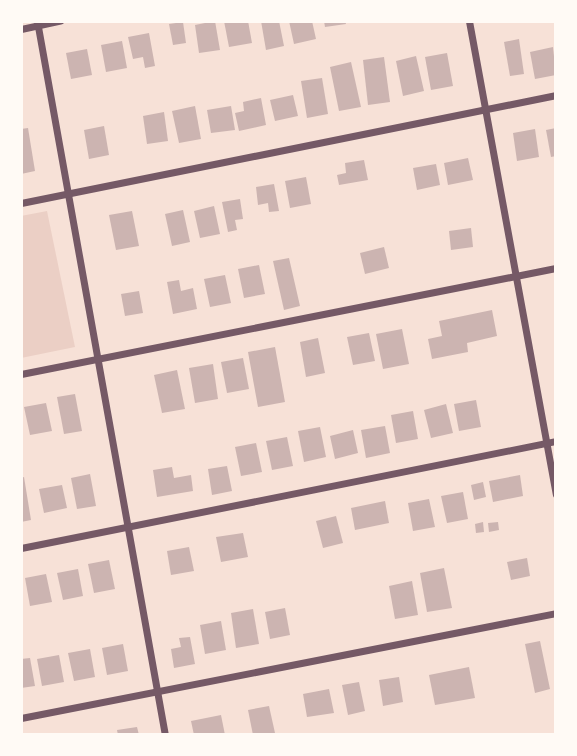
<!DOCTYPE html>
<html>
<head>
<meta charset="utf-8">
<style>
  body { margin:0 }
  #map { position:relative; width:577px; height:756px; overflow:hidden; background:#f7e1d7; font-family:Rubik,sans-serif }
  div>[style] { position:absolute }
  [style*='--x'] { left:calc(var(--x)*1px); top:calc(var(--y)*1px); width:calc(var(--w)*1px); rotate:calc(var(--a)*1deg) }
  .green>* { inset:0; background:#ebcfc5 }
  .building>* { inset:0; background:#ccb4b1 }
  .minor>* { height:7px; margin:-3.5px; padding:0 3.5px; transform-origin:3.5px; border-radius:3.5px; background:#755966 }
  span { translate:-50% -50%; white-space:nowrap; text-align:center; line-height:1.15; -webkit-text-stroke:7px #fffaf5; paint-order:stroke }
  .frame { position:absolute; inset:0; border:23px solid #fffaf5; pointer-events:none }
</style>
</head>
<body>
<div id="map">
  <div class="green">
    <i style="clip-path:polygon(47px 211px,75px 347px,21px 358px,21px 216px)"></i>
  </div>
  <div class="building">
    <i style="clip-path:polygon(215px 21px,220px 50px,199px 53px,195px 25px)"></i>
    <i style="clip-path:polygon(224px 21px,248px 21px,252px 43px,229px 47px)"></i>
    <i style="clip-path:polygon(261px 21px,279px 21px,284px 46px,266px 50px)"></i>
    <i style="clip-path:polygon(289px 21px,312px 21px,316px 39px,294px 44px)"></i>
    <i style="clip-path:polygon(324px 21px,345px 21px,346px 24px,325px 27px)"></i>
    <i style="clip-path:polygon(183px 22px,186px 43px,173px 45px,169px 24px)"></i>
    <i style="clip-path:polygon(149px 33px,155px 66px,145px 68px,143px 57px,133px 59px,128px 37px)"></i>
    <i style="clip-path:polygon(519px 39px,524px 74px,510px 76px,504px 42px)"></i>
    <i style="clip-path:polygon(122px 41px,127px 68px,106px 72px,101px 45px)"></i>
    <i style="clip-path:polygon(553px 47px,556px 75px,535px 79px,530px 52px)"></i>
    <i style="clip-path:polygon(87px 49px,92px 75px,71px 79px,66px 53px)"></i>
    <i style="clip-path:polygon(447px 53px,453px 86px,431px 90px,425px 57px)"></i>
    <i style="clip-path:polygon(416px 56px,424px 91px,403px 96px,396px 61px)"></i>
    <i style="clip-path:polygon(384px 57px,390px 102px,368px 105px,363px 60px)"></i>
    <i style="clip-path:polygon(351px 62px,361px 107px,339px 111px,330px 67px)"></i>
    <i style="clip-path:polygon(322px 78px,328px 114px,307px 118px,301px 81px)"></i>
    <i style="clip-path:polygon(293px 95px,298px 116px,275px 121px,270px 100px)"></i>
    <i style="clip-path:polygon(261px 98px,266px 125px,239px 131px,235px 113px,244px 111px,243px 102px)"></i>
    <i style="clip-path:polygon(195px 106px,201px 139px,179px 143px,172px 111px)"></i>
    <i style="clip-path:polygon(231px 106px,235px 130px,211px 133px,207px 110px)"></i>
    <i style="clip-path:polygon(164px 112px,168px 141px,147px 144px,143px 116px)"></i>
    <i style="clip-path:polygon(104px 126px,109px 155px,89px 159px,84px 130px)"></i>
    <i style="clip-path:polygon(28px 128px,35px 171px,21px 174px,21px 129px)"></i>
    <i style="clip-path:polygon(556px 128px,556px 156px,551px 157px,546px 130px)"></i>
    <i style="clip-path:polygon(535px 129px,539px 157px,517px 161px,513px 133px)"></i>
    <i style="clip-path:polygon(468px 158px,473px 180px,448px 185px,444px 163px)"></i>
    <i style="clip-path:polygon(364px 160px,368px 180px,339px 185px,337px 175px,346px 173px,345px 163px)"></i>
    <i style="clip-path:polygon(436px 164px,440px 185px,417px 190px,413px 168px)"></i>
    <i style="clip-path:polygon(306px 177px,311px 204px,290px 208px,285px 181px)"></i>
    <i style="clip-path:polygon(274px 184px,279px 211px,269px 212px,268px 203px,258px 205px,256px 187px)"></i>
    <i style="clip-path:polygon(240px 199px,243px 219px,235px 220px,237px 230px,228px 232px,222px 202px)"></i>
    <i style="clip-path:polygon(214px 206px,220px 234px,200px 238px,194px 211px)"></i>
    <i style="clip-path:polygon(183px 210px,190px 242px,172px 246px,165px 214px)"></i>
    <i style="clip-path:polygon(132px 211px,139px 246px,116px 250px,109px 215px)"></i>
    <i style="clip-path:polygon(471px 228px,473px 247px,451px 250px,449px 231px)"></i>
    <i style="clip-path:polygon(384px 247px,389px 268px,365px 274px,360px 253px)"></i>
    <i style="clip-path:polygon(289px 258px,300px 306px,284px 310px,273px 261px)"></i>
    <i style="clip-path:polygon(259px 265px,265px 294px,244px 298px,238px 269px)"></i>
    <i style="clip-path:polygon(225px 275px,231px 303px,210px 307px,204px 279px)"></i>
    <i style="clip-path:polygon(179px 280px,181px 291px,193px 288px,197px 309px,173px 314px,167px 282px)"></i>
    <i style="clip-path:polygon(139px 291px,143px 313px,125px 316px,121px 294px)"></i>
    <i style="clip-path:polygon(492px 310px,497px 336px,467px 343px,468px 352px,432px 359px,428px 339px,442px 336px,439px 321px)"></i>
    <i style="clip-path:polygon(402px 329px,409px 364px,383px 369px,376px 334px)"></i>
    <i style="clip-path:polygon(369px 333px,375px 361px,353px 365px,347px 337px)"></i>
    <i style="clip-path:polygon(318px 338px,325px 373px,306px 377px,300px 342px)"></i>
    <i style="clip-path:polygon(275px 347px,285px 402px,258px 407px,248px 352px)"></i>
    <i style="clip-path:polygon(243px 358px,249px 389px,227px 393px,221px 362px)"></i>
    <i style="clip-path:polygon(213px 364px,218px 399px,195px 403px,189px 368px)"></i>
    <i style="clip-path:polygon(177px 370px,185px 409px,162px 413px,154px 375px)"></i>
    <i style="clip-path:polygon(75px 394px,82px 431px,64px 434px,57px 397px)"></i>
    <i style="clip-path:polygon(476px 400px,481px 427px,459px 431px,454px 404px)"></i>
    <i style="clip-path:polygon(46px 403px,52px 431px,30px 435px,24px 407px)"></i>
    <i style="clip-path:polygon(446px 404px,453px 433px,431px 438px,424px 410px)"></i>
    <i style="clip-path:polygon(413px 411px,418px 439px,396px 443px,391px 415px)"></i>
    <i style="clip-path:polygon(385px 426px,390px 453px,366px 458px,361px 430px)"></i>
    <i style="clip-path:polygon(320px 427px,326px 457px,304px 462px,298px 431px)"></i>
    <i style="clip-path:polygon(353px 430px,358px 453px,335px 459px,330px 436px)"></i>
    <i style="clip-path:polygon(287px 437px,293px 466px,272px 470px,266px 441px)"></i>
    <i style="clip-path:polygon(256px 443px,262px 472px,241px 476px,235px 447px)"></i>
    <i style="clip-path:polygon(227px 466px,232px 491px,212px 495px,208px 469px)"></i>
    <i style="clip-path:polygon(172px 467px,174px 478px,191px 475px,193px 491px,157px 497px,153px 470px)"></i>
    <i style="clip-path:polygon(90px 474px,96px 506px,77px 509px,71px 478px)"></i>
    <i style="clip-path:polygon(520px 475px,523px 496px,493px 502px,489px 481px)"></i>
    <i style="clip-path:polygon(24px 477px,31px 520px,21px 522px,21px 478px)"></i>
    <i style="clip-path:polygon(483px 482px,486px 497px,474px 500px,471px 485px)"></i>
    <i style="clip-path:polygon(62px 485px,67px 508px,44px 513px,39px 489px)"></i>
    <i style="clip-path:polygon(463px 492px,468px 519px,447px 523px,441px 496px)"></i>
    <i style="clip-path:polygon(429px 499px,435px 527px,413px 531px,408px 503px)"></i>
    <i style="clip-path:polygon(385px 501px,389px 523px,355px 530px,351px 508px)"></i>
    <i style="clip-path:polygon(336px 516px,343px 543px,323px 548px,316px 521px)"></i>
    <i style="clip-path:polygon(483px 522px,484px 532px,476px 533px,475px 524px)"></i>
    <i style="clip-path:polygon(498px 522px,499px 530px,489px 532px,488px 523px)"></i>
    <i style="clip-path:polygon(243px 533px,248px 557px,221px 562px,216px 537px)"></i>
    <i style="clip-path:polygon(189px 547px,194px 571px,171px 575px,167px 551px)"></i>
    <i style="clip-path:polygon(527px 558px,530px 576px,511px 580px,507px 562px)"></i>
    <i style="clip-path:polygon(109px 560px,115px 589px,94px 593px,88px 564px)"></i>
    <i style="clip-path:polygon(444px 568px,452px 608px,427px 612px,420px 573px)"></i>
    <i style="clip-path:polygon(78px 569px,83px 596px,63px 600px,57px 573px)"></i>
    <i style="clip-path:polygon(46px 574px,52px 602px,30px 606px,25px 578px)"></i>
    <i style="clip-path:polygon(412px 581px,418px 615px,395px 619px,389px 586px)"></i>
    <i style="clip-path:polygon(285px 608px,290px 635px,270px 639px,265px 612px)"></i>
    <i style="clip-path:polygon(253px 609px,259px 644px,236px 648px,231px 613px)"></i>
    <i style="clip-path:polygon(221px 621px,226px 650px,205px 654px,200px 625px)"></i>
    <i style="clip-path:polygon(190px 637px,195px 664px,174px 668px,171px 649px,181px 647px,179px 638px)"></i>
    <i style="clip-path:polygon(540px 641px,550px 689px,535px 693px,525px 644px)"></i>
    <i style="clip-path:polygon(123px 644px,128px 671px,107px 675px,102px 648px)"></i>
    <i style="clip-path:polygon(90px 649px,95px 677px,74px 681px,68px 653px)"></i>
    <i style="clip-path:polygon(59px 655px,64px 682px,42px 686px,37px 659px)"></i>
    <i style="clip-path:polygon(30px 658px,35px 686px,21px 688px,21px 659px)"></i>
    <i style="clip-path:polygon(469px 667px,475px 698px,435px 705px,429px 675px)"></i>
    <i style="clip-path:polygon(399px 677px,403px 702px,383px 706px,379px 680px)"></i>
    <i style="clip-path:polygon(359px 682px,365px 711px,348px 715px,342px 685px)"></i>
    <i style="clip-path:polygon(329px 689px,334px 713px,307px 717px,303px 694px)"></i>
    <i style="clip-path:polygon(269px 706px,275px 733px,253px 735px,248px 710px)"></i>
    <i style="clip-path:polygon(221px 715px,225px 735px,194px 735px,191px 721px)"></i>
    <i style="clip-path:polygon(137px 727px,139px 735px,118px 735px,117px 730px)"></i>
  </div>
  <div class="minor">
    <i style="--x:37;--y:21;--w:725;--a:79.84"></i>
    <i style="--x:469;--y:21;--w:481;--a:79.6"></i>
    <i style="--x:21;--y:29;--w:40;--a:-12"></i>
    <i style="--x:21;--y:203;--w:546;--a:-11.41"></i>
    <i style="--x:21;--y:374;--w:545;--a:-11.21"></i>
    <i style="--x:21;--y:548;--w:546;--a:-11.31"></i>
    <i style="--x:21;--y:718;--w:545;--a:-11.1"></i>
  </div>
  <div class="frame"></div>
</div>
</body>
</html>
